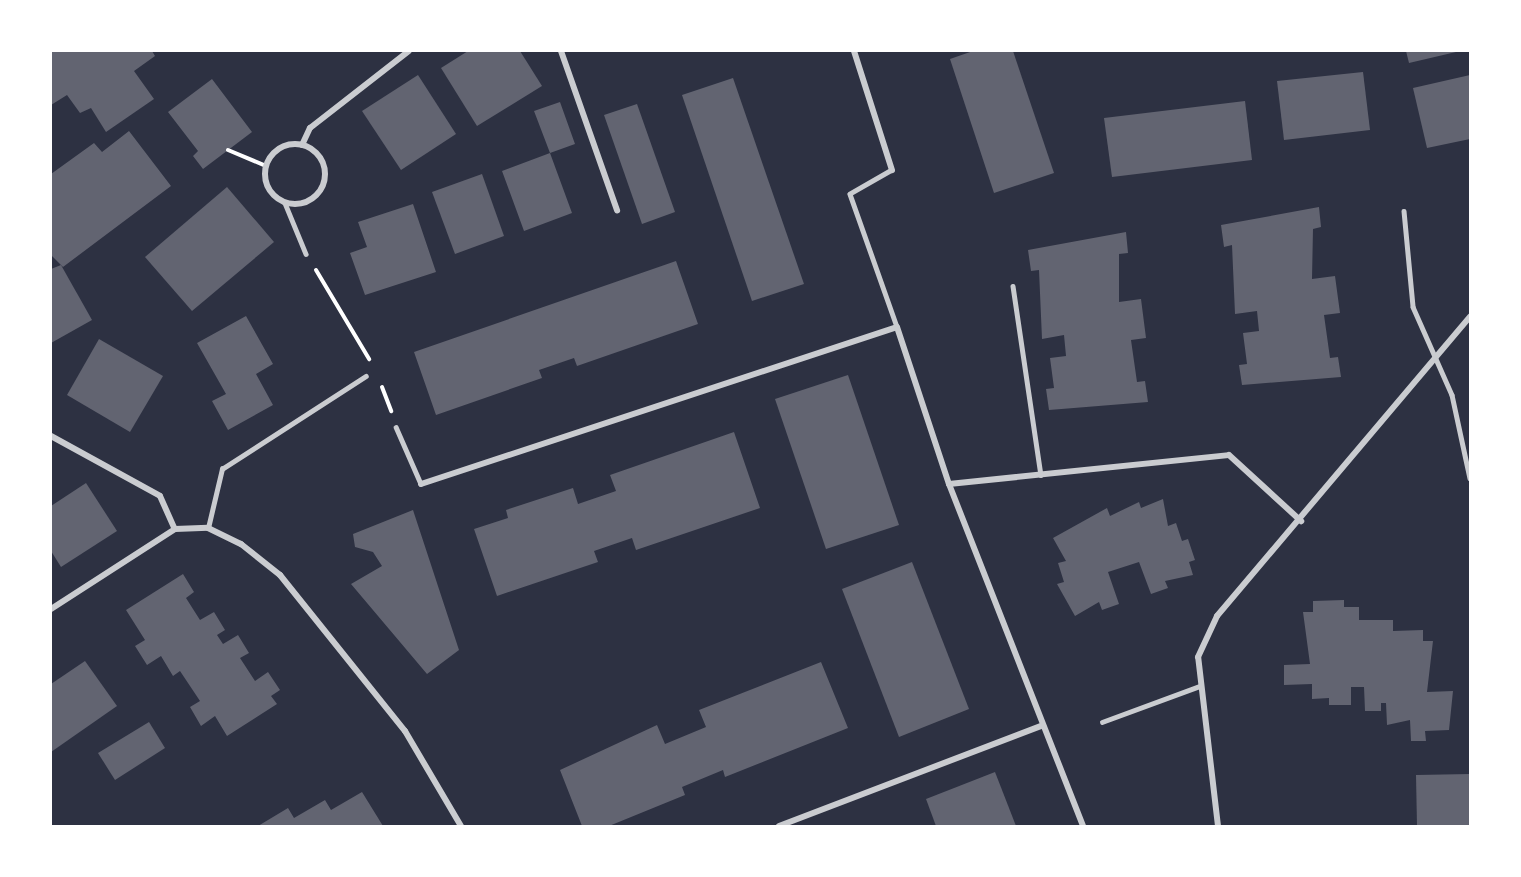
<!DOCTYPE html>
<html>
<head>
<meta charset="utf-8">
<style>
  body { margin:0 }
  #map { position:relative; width:1521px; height:877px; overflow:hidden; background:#2d3142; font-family:"PT Sans",sans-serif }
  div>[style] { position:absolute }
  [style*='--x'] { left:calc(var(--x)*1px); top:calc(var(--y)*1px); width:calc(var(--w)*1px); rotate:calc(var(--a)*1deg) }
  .building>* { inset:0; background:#626471 }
  .path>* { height:4px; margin:-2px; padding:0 2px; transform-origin:2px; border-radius:2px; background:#fff }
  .service>* { height:4.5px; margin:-2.25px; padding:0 2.25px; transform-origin:2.25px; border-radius:2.25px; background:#caccd0 }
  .minor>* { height:6px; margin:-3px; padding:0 3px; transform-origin:3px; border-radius:3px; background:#caccd0 }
  .minor>.ring { margin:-3px; padding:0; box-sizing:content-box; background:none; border:6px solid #caccd0; border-radius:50% }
  span { translate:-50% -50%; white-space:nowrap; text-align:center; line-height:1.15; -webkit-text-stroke:6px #fff; paint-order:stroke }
  .frame { position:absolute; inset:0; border:52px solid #fff; pointer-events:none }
</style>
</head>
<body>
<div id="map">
  <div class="building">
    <i style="clip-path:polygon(51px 51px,152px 51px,155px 56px,134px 71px,154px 99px,106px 132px,91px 108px,80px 113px,67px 95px,51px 105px)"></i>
    <i style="clip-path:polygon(468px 51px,520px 51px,542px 86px,477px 126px,441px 68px)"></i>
    <i style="clip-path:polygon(973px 51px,1013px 51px,1054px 173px,994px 193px,950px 59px)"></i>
    <i style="clip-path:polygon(1406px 51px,1456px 51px,1456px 52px,1409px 63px)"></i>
    <i style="clip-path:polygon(1363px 72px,1370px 130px,1284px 140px,1277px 81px)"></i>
    <i style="clip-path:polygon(418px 75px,456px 134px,401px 170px,362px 111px)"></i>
    <i style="clip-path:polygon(1470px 75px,1470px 139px,1427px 148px,1413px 88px)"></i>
    <i style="clip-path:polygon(733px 78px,804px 284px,752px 301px,682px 95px)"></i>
    <i style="clip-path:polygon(212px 79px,252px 132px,203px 169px,193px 156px,198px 151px,168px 112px)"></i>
    <i style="clip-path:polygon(1245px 101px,1252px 160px,1112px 177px,1104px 118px)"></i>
    <i style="clip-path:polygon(560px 102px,575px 144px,550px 153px,572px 213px,524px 231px,502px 171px,550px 153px,534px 111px)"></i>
    <i style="clip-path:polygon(637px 104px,675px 212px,642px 224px,604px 115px)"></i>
    <i style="clip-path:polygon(129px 131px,171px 186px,63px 267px,51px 255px,51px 174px,94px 143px,102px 152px)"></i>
    <i style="clip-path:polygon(482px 174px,504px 236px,455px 254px,432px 192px)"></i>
    <i style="clip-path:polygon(227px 187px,274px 242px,192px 311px,145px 257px)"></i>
    <i style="clip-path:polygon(413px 204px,436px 272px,365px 295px,350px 253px,367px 247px,358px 222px)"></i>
    <i style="clip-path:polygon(1319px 207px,1321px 227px,1313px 229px,1312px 279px,1335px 276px,1340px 313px,1324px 315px,1330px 358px,1338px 357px,1341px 377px,1242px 385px,1239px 365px,1247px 364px,1243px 333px,1259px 331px,1257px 311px,1235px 314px,1232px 245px,1224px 247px,1221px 225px)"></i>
    <i style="clip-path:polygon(1126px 232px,1128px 253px,1119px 254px,1119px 302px,1141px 299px,1146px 338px,1131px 340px,1137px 382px,1145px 381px,1148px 402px,1049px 410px,1046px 389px,1054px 388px,1050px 358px,1066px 356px,1064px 335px,1042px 339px,1039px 270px,1031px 271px,1028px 250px)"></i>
    <i style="clip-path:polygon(676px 261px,698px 324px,577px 366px,574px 358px,539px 370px,542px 378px,436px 415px,414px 352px)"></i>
    <i style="clip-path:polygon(61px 265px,92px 320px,51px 343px,51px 269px)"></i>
    <i style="clip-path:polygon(246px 316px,273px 364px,256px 374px,273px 405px,228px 430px,212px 401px,226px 394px,197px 343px)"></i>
    <i style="clip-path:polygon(99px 339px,163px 376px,130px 432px,67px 395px)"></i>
    <i style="clip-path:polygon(848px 375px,899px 525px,826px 549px,775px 399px)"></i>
    <i style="clip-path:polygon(734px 432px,760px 508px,636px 550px,632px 538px,594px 551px,598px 562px,497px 596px,474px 529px,508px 518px,506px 510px,573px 488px,578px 504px,616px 491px,610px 475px)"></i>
    <i style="clip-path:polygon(86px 483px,117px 531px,61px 567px,51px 551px,51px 506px)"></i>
    <i style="clip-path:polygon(1163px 499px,1168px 526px,1176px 523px,1182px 541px,1188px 539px,1195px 560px,1189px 562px,1193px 575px,1165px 581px,1168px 588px,1151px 594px,1139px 562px,1108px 572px,1119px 604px,1102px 610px,1099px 602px,1075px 616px,1057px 584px,1064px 582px,1058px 563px,1066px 561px,1053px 538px,1107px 508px,1110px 516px,1139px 502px,1141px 508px)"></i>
    <i style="clip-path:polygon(413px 510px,459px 650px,427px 674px,351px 584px,382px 566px,373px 552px,355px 547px,353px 534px)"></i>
    <i style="clip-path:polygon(912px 562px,969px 709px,899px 737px,842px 589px)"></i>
    <i style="clip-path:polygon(183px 574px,194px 592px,186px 598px,200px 620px,214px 612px,225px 630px,217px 635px,223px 644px,238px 635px,249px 653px,240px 658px,255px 681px,268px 672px,280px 690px,271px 696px,277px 704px,227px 736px,215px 716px,201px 726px,190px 707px,200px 701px,180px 671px,173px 676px,161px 656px,147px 665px,135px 646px,145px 640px,126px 610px)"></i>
    <i style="clip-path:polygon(1344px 600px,1344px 607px,1359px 607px,1359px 620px,1393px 620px,1393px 631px,1423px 630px,1423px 641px,1433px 641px,1427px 692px,1453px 691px,1449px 730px,1425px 731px,1426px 741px,1411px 741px,1410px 720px,1387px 725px,1386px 703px,1381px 703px,1381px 711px,1365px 711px,1364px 687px,1351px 687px,1351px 705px,1329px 705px,1329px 698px,1312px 699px,1312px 684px,1284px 685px,1284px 665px,1310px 664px,1303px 612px,1313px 612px,1313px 601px)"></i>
    <i style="clip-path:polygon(85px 661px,117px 706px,51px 752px,51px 684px)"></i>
    <i style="clip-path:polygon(821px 662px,848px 728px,725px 777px,723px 770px,682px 787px,685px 795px,609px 826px,582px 826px,560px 770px,657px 725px,665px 744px,706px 727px,699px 710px)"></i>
    <i style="clip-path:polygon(149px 722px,165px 748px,115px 780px,98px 753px)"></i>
    <i style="clip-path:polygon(995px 772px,1016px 826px,936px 826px,926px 799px)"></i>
    <i style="clip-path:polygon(1470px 774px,1470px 826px,1417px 826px,1416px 775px)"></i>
    <i style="clip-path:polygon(362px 792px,383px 826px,258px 826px,288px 808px,294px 818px,325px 800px,331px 810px)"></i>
  </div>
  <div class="path">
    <i style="--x:228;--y:150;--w:41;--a:22.8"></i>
    <i style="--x:316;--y:270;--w:104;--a:59.2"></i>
    <i style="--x:382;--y:387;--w:26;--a:69"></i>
  </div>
  <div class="service">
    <i style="--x:892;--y:170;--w:48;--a:150.3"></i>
    <i style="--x:850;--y:194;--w:141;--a:70.5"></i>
    <i style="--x:285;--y:203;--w:55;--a:67.6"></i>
    <i style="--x:1404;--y:211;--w:96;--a:84.6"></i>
    <i style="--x:1413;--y:307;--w:96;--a:66.1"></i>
    <i style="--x:1452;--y:395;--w:85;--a:77.8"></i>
    <i style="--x:1013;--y:286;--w:191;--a:81.6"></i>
    <i style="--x:396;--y:427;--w:62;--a:66.3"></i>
    <i style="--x:208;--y:528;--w:61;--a:-76.7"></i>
    <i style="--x:222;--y:469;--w:171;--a:-32.9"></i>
    <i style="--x:1102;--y:722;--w:104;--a:-20.2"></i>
  </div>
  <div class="minor">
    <i style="--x:561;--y:51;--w:169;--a:70.6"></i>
    <i style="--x:854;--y:51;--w:125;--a:72.3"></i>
    <i class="ring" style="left:265px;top:144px;width:54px;height:54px"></i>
    <i style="--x:302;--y:145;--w:19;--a:-65"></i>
    <i style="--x:310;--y:128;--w:125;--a:-37.9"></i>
    <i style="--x:51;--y:436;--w:124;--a:28.8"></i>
    <i style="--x:160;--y:496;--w:36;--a:66"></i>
    <i style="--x:421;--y:484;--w:501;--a:-18.25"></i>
    <i style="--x:897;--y:327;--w:165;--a:71.7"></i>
    <i style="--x:949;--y:484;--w:367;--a:68.6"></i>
    <i style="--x:949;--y:484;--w:281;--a:-5.9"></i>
    <i style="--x:1229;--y:455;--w:98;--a:42.5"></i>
    <i style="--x:51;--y:609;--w:148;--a:-32.8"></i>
    <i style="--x:175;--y:529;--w:33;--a:-2"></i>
    <i style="--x:208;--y:528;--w:37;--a:26"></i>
    <i style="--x:241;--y:544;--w:50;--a:38.5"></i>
    <i style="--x:280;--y:575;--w:200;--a:51.3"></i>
    <i style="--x:405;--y:731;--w:110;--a:59.5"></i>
    <i style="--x:779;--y:826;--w:280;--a:-20.9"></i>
    <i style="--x:1218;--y:826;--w:170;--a:-96.7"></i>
    <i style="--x:1198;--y:657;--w:45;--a:-65.1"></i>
    <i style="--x:1217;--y:616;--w:392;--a:-49.8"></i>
  </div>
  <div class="frame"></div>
</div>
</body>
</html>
